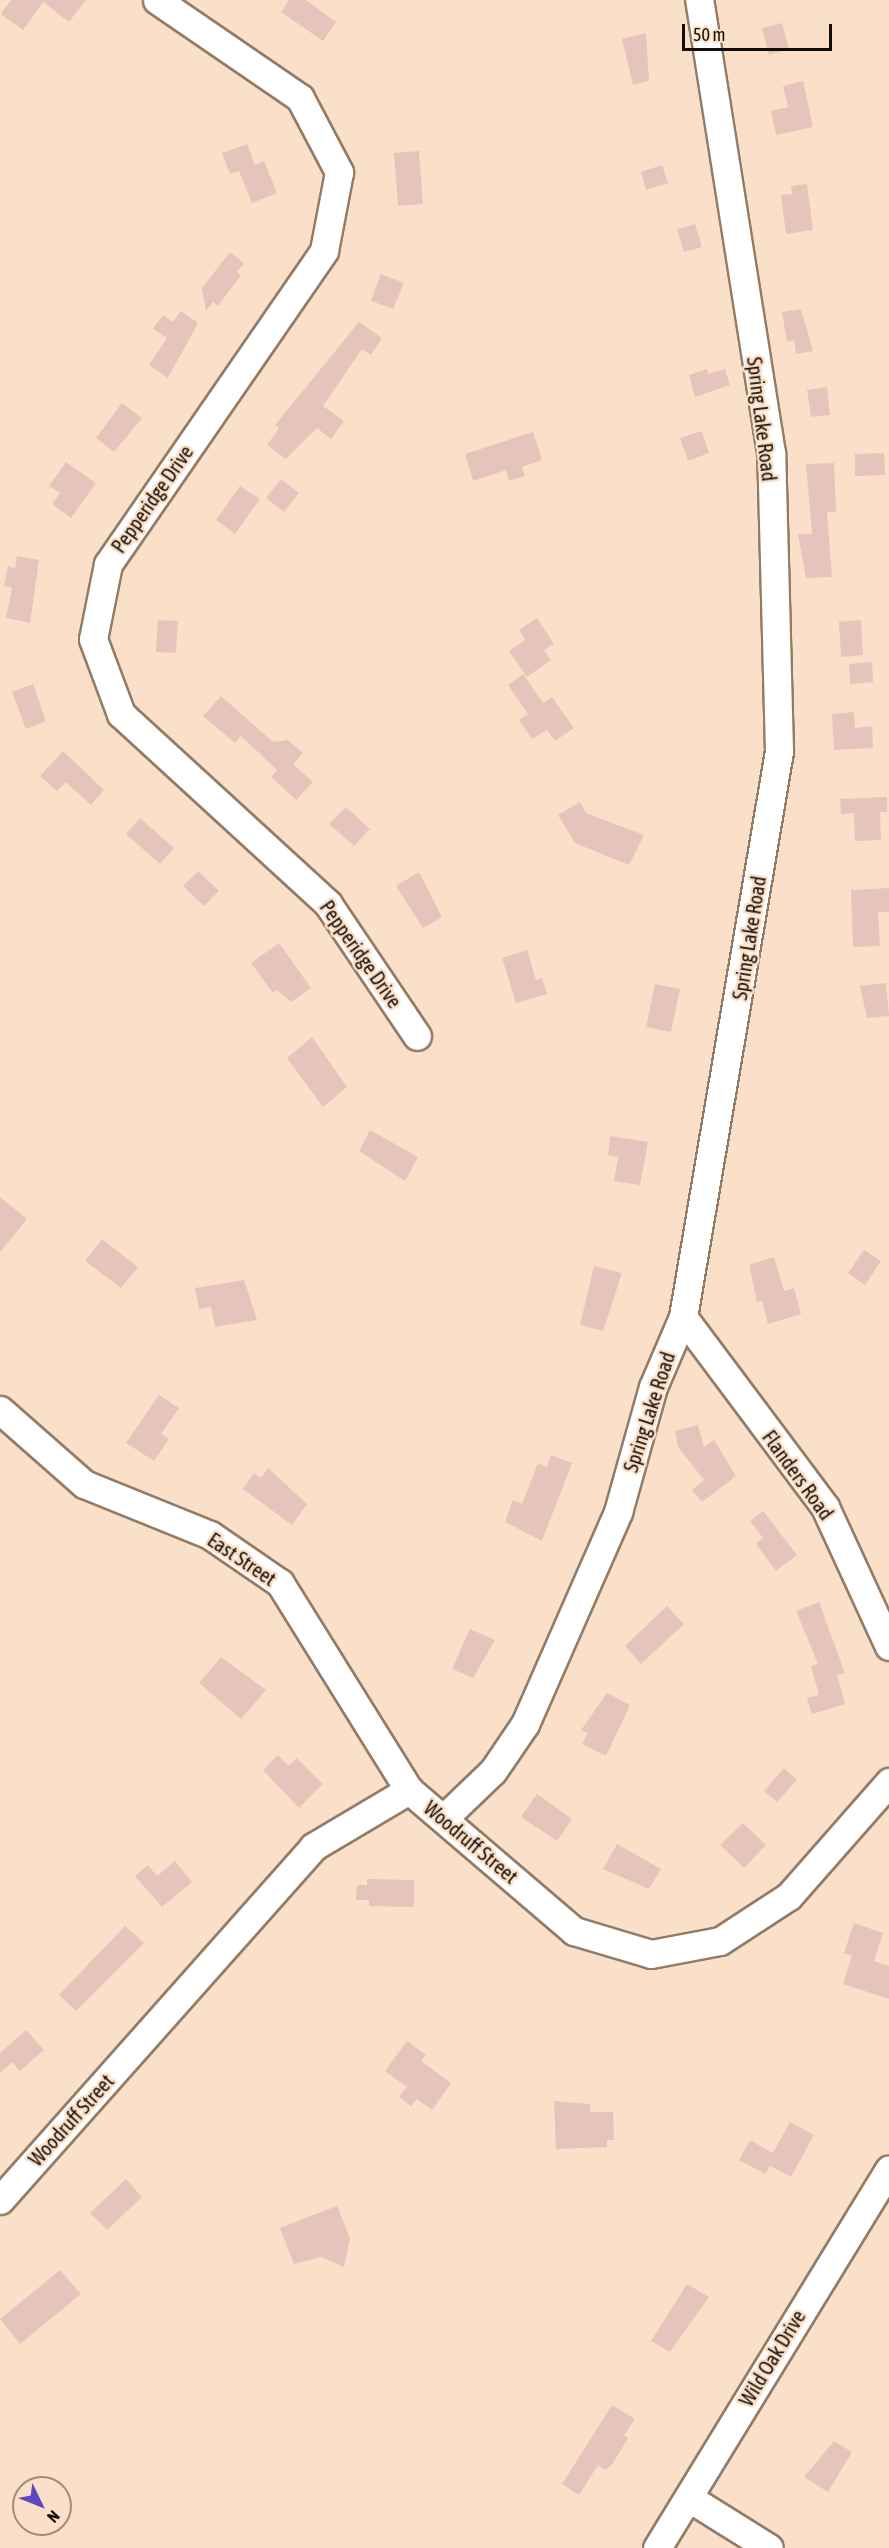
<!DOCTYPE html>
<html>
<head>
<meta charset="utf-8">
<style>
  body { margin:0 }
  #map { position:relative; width:889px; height:2548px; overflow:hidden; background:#fae0c9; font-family:"Asap Condensed",sans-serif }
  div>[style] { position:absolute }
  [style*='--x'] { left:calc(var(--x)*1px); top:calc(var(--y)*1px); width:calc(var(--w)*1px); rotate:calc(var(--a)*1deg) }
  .building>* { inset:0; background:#e7c4bb }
  .roads { filter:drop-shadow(2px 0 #937c67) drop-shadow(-2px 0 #937c67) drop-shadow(0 2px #937c67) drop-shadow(0 -2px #937c67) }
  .minor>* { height:27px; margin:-13.5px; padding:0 13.5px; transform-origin:13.5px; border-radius:13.5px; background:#fff }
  span { translate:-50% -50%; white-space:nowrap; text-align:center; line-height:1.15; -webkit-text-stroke:5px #fae0c9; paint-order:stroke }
  .street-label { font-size:20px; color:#160e06 }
  .north { position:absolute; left:12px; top:2476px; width:60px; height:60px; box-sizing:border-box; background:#fae0c9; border:2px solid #9f8c7b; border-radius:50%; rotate:133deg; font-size:16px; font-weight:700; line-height:24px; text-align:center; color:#160e06 }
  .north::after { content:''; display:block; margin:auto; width:21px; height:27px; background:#5c47bf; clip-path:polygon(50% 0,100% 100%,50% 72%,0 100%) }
  .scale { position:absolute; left:682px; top:24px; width:150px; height:27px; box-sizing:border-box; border:3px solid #160e06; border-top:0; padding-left:8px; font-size:18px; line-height:21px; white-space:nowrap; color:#160e06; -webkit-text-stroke:4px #fae0c9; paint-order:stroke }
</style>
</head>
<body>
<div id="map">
  <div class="building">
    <i style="clip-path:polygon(11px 0,86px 0,69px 22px,43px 2px,23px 30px,1px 14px)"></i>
    <i style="clip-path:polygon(289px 0,306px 0,336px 22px,323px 41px,281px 12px)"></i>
    <i style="clip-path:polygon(782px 23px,789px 49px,769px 55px,762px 28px)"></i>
    <i style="clip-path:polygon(646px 33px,649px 81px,633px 85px,622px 39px)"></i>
    <i style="clip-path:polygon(803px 81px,813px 127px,776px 135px,771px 111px,788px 107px,783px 86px)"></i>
    <i style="clip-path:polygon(247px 144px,255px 165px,264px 161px,277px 193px,252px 203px,239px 171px,230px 174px,222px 153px)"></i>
    <i style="clip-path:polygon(419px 151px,423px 204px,398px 206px,394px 153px)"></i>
    <i style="clip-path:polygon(662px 165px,668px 183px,646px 190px,641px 172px)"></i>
    <i style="clip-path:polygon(807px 184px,813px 230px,786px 234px,781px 195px,792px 194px,791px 186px)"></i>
    <i style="clip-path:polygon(695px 224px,702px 247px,684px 252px,677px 229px)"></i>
    <i style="clip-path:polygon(230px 252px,244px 263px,237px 272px,241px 275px,218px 306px,213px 302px,206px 311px,202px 288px)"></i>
    <i style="clip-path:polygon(381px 274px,404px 283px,393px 309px,371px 301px)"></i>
    <i style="clip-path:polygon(801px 309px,813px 351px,796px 354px,794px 340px,787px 342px,782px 312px)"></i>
    <i style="clip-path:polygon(181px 311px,198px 323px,168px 378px,149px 365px,167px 338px,153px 329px,163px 315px,173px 322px)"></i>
    <i style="clip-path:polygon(359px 322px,382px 338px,371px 355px,362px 349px,323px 406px,344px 421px,331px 439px,317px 428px,286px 459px,267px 445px,279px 428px,275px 425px)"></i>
    <i style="clip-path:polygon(707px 369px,708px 374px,725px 369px,730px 385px,695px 397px,689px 375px)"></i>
    <i style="clip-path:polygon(827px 387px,830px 415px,811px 417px,807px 390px)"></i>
    <i style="clip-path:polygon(122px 403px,142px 418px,114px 452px,96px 438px)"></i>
    <i style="clip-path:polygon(702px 431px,709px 453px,688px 461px,680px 438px)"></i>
    <i style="clip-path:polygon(533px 432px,542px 460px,522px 467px,525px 476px,509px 481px,506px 470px,473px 481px,465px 454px)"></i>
    <i style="clip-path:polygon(884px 453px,885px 475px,855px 476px,855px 454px)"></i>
    <i style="clip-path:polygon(66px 462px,96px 483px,71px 518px,52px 504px,60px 493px,49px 486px)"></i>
    <i style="clip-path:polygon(834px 463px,836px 512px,827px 512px,832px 577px,806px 578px,798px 534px,812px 534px,806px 464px)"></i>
    <i style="clip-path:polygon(281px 479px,299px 493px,284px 512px,266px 498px)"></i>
    <i style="clip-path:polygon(240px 486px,260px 499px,235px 534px,216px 520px)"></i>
    <i style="clip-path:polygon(17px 556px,39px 560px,30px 623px,6px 618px,12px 588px,4px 586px,8px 566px,15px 568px)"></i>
    <i style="clip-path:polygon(537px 618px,554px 644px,544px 650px,551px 660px,527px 677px,509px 651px,525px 640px,519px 630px)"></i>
    <i style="clip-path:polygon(158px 620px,178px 621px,176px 653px,156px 652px)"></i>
    <i style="clip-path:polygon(861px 620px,863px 655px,841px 657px,839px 622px)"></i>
    <i style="clip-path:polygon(872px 662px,873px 682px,850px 684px,849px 664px)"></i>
    <i style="clip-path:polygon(523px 674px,543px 703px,552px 697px,574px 728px,555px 741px,547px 730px,532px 739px,519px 720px,528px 714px,508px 685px)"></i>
    <i style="clip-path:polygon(33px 684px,46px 721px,26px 729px,12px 692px)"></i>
    <i style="clip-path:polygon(221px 696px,273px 742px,288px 740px,303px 753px,293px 764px,313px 782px,296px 800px,271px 777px,277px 770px,241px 736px,235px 743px,203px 716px)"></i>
    <i style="clip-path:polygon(854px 712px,855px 728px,872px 726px,873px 748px,834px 750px,832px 714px)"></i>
    <i style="clip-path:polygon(63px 751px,104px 790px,91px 805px,66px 782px,57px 791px,40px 776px)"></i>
    <i style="clip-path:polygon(887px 797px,887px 812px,880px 812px,881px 840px,855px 841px,854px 813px,841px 814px,840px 799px)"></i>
    <i style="clip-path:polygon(580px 802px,586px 813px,644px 835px,629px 865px,575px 843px,558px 815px)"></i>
    <i style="clip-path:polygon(346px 807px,370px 829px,354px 846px,329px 824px)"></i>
    <i style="clip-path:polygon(140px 818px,174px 848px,160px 864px,126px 834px)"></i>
    <i style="clip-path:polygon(198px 871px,219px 891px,204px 906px,183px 886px)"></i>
    <i style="clip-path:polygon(419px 872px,442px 917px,423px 928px,396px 886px)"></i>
    <i style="clip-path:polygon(889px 888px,889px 912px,878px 912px,880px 946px,853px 947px,851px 890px)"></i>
    <i style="clip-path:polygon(279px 943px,311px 988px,291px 1002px,277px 990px,273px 993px,251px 963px)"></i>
    <i style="clip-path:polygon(527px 950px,536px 980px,542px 978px,547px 994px,516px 1003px,502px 958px)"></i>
    <i style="clip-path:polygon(886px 983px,889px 1016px,867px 1018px,860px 986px)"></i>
    <i style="clip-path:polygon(655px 984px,680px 989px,671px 1032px,646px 1027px)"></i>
    <i style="clip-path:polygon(312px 1037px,347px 1087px,323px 1107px,287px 1058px)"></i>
    <i style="clip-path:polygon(370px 1130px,418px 1157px,405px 1181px,359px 1151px)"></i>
    <i style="clip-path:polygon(610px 1136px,648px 1142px,640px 1185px,614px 1181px,618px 1157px,608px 1155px)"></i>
    <i style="clip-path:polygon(0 1197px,27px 1219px,0 1252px)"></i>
    <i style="clip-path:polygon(102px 1239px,138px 1267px,121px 1288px,85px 1261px)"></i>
    <i style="clip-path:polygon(864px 1250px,881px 1261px,865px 1285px,848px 1273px)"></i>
    <i style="clip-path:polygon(774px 1257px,784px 1291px,794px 1288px,801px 1314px,768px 1324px,762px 1301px,757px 1302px,749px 1265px)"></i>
    <i style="clip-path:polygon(594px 1266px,622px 1273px,603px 1331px,580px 1325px)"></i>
    <i style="clip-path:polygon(244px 1280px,257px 1320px,215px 1327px,211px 1307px,199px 1309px,195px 1288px)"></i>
    <i style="clip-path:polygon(159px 1395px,179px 1408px,161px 1434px,169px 1439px,154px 1461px,126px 1443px)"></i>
    <i style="clip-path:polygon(698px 1425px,704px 1447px,714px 1440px,736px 1476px,702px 1502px,692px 1490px,704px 1480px,678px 1447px,675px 1431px)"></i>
    <i style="clip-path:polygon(551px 1455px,572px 1463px,542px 1541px,505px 1522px,513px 1500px,522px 1504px,538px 1463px,547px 1467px)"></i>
    <i style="clip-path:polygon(268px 1468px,307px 1504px,292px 1525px,243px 1489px,254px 1473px,261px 1478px)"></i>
    <i style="clip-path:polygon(763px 1511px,797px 1555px,776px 1571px,756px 1544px,763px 1538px,750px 1521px)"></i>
    <i style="clip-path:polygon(819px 1602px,845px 1673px,837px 1675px,845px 1704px,812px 1714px,807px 1698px,819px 1695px,811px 1666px,818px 1664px,796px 1611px)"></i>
    <i style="clip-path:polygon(667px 1606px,684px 1624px,641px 1664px,625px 1646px)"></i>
    <i style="clip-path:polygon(470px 1629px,495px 1640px,473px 1678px,452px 1669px)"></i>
    <i style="clip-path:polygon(221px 1657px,266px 1690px,241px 1719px,199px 1683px)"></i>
    <i style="clip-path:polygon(607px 1693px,630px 1705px,606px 1756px,582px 1744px,588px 1733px,581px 1730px)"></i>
    <i style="clip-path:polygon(278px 1755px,289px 1766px,297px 1758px,323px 1784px,299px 1808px,263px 1770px)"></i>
    <i style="clip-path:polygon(784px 1768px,797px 1780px,777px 1802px,764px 1791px)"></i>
    <i style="clip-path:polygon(537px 1794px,572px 1819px,557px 1841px,521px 1817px)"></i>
    <i style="clip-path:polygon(743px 1823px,766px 1845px,744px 1868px,720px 1845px)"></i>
    <i style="clip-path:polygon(617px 1844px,661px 1869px,649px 1889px,603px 1869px)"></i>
    <i style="clip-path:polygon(175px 1861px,192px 1882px,162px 1907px,135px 1876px,148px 1865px,157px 1876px)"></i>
    <i style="clip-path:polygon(367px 1879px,414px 1880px,414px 1907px,369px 1906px,369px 1900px,356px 1900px,357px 1885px,367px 1885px)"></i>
    <i style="clip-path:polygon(854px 1923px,883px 1933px,874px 1961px,889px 1966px,889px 1999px,843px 1984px,852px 1956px,844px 1953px)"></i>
    <i style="clip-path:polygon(125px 1926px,144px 1943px,76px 2011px,59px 1995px)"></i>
    <i style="clip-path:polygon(26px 2030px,44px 2050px,20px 2071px,12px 2062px,0 2073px,0 2053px)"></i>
    <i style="clip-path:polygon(407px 2041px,426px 2055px,421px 2061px,451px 2083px,432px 2110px,417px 2099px,411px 2106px,399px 2097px,407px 2087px,385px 2071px)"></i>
    <i style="clip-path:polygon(554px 2101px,590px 2104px,590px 2112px,613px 2112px,614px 2140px,607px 2140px,607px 2147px,556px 2149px)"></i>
    <i style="clip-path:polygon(790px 2122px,814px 2135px,791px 2177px,770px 2166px,765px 2174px,739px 2160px,750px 2140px,773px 2153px)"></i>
    <i style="clip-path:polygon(126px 2179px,142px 2197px,107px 2230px,90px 2213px)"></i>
    <i style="clip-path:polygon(337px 2206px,350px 2239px,344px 2267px,321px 2257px,294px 2264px,280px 2228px)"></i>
    <i style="clip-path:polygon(60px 2270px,81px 2294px,20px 2344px,0 2319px)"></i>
    <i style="clip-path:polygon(687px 2284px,709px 2297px,670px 2352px,651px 2341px)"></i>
    <i style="clip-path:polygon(612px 2405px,635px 2419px,624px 2435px,628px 2438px,613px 2463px,605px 2470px,598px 2465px,579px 2495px,562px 2484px)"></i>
    <i style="clip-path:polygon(834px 2441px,852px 2452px,828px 2492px,804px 2477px)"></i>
  </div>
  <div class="roads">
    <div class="minor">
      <i style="--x:157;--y:0;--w:173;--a:34.4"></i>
      <i style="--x:300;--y:98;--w:84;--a:62.2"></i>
      <i style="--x:339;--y:172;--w:80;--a:100.8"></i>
      <i style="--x:324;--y:251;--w:380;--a:124.6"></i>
      <i style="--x:108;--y:564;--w:76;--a:101.3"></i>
      <i style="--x:93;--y:639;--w:80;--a:69.5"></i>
      <i style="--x:121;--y:714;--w:281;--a:42.5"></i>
      <i style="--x:328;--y:904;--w:159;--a:56"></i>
      <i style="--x:683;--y:1317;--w:237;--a:53.2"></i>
      <i style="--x:825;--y:1507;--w:153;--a:65.3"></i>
      <i style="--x:0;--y:1410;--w:112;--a:41.4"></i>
      <i style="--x:84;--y:1484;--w:136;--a:22"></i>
      <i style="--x:210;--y:1535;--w:85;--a:34.4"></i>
      <i style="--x:280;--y:1583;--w:244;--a:58.1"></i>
      <i style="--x:409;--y:1790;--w:217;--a:40.5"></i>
      <i style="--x:574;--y:1931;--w:80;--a:16.6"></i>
      <i style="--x:651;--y:1954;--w:70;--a:-10.7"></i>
      <i style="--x:720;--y:1941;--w:82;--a:-33.1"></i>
      <i style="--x:789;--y:1896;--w:152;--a:-48.7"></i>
      <i style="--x:445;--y:1817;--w:66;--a:-43.8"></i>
      <i style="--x:493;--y:1771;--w:57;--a:-55.8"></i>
      <i style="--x:525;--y:1724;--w:232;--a:-66.3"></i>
      <i style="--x:618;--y:1512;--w:130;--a:-74.4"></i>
      <i style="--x:653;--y:1387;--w:76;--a:-66.8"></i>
      <i style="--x:683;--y:1317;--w:574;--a:-80.37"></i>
      <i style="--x:779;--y:751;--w:298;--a:-91.5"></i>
      <i style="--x:771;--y:453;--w:459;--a:-99"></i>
      <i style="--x:0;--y:2200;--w:472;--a:-48.4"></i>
      <i style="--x:313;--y:1847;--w:112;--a:-30.7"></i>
      <i style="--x:689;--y:2498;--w:94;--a:32"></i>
      <i style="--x:657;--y:2548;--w:444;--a:-58.5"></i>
    </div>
  </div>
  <div class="street-label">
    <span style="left:762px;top:419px;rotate:83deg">Spring Lake Road</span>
    <span style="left:152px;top:499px;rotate:-55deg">Pepperidge Drive</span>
    <span style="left:749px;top:938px;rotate:-81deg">Spring Lake Road</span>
    <span style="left:361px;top:954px;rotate:55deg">Pepperidge Drive</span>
    <span style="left:649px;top:1412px;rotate:-72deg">Spring Lake Road</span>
    <span style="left:798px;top:1475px;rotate:54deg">Flanders Road</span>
    <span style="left:242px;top:1559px;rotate:34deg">East Street</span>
    <span style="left:471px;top:1842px;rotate:40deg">Woodruff Street</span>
    <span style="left:71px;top:2120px;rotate:-48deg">Woodruff Street</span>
    <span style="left:772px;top:2358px;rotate:-59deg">Wild Oak Drive</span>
  </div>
  <div class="north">N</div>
  <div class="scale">50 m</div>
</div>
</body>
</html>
